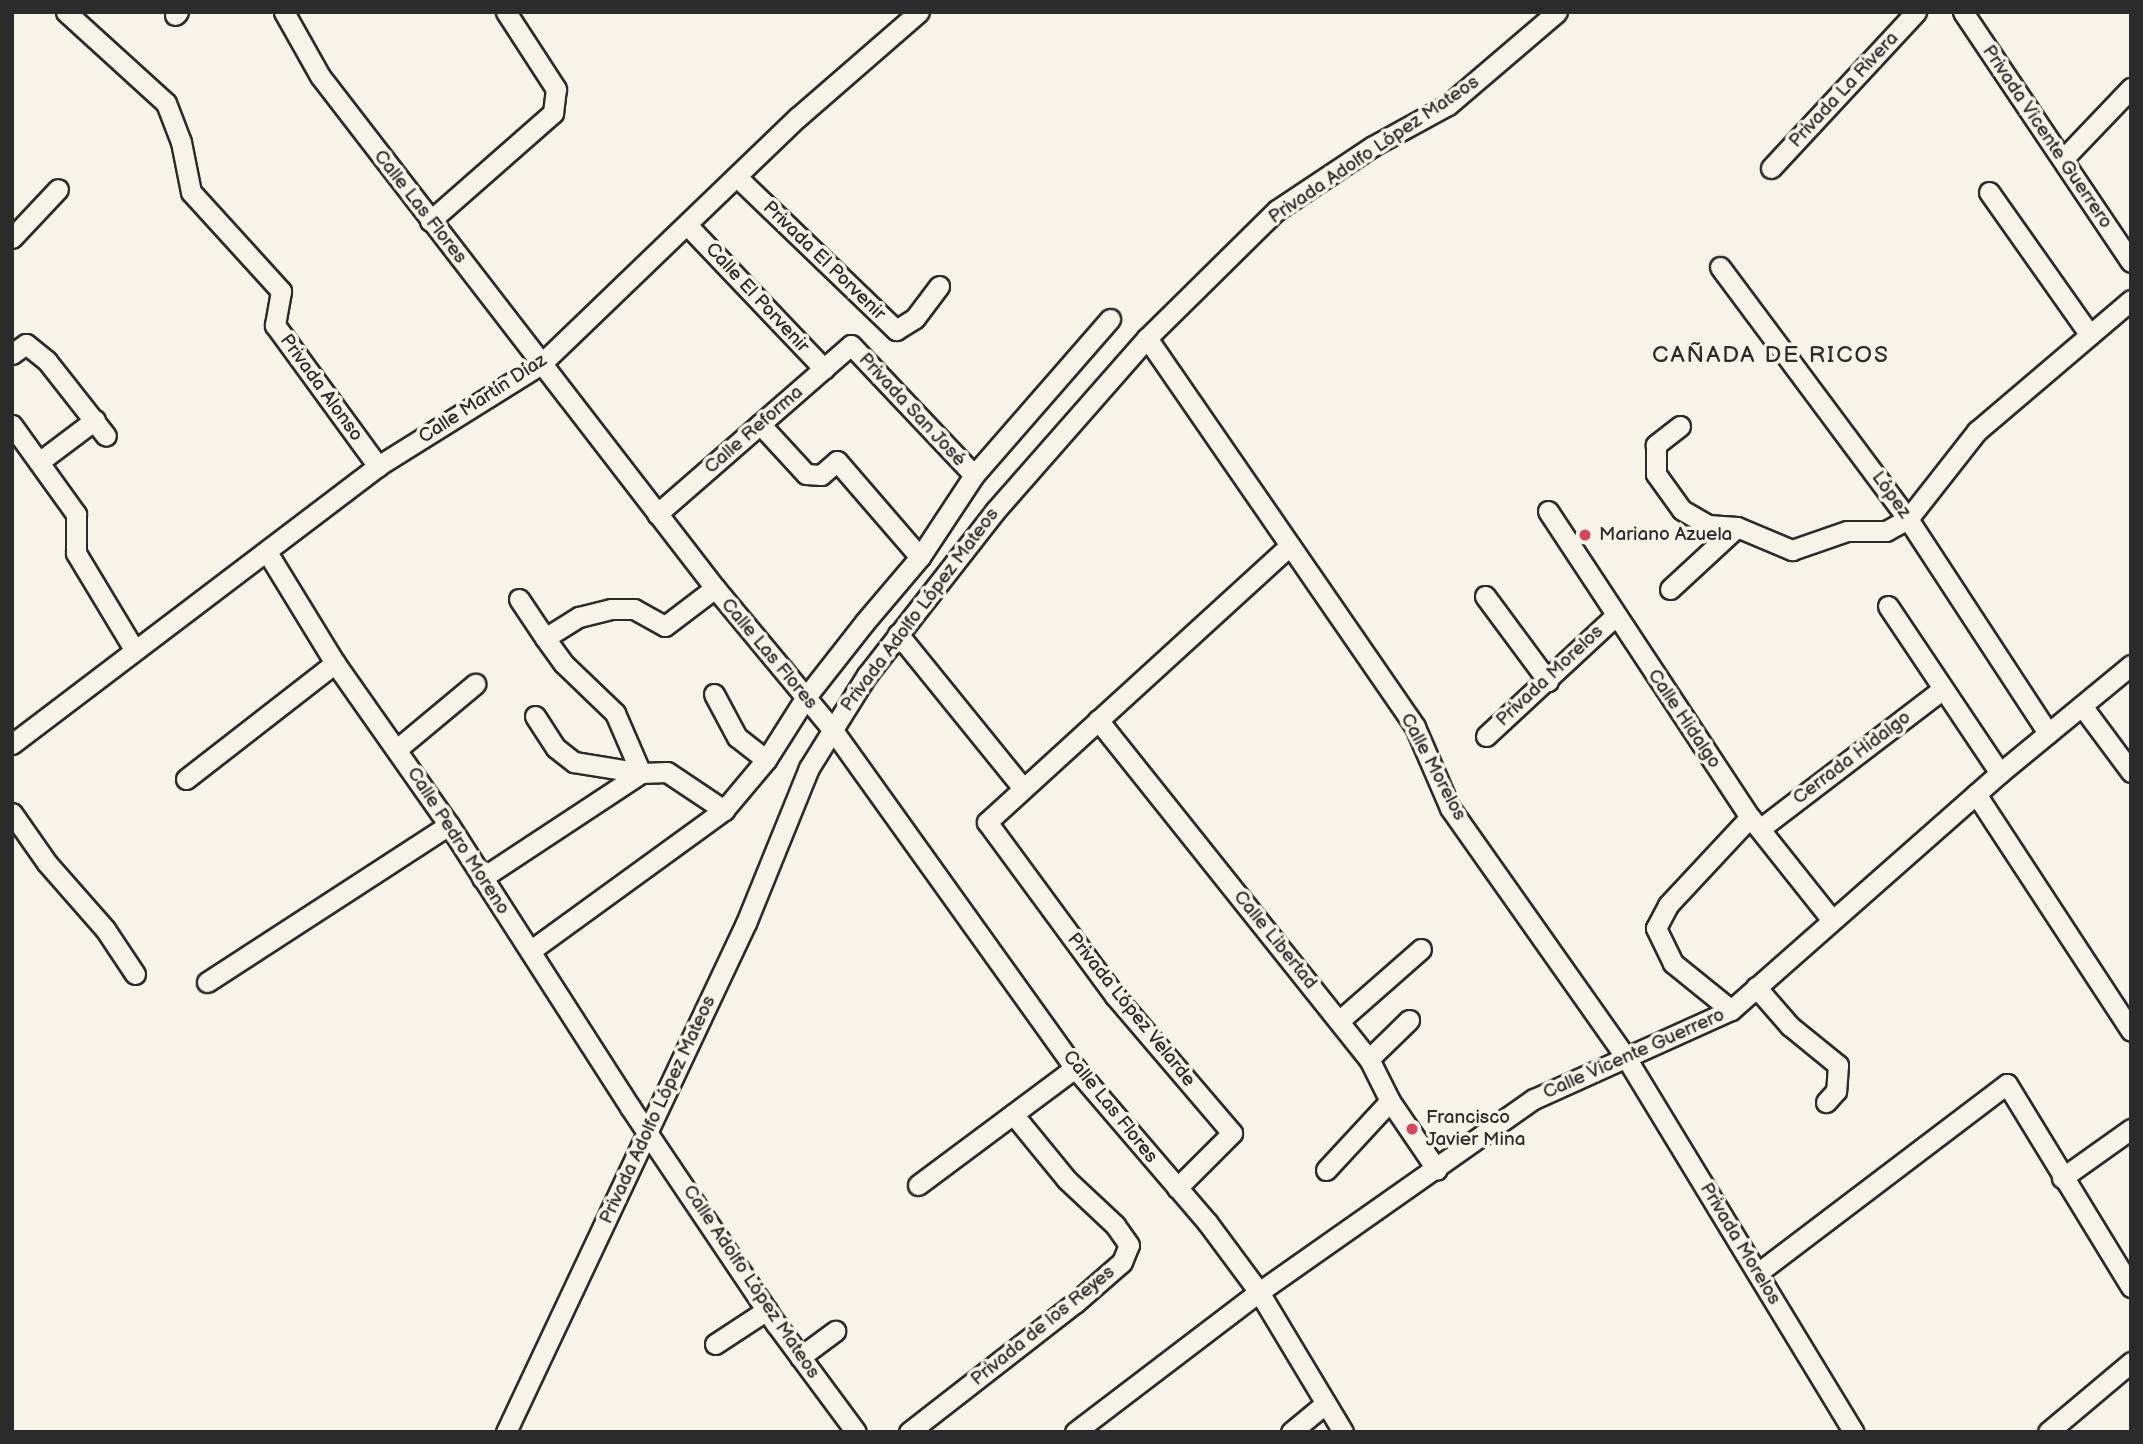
<!DOCTYPE html>
<html>
<head>
<meta charset="utf-8">
<style>
  body { margin:0 }
  #map { position:relative; width:2143px; height:1444px; overflow:hidden; background:#f7f3e8; font-family:"Balsamiq Sans",sans-serif }
  div>[style] { position:absolute }
  [style*='--x'] { left:calc(var(--x)*1px); top:calc(var(--y)*1px); width:calc(var(--w)*1px); rotate:calc(var(--a)*1deg) }
  .roads { filter:drop-shadow(2px 0 #2b2b2b) drop-shadow(-2px 0 #2b2b2b) drop-shadow(0 2px #2b2b2b) drop-shadow(0 -2px #2b2b2b) }
  .street>* { height:19px; margin:-9.5px; padding:0 9.5px; transform-origin:9.5px; border-radius:9.5px; background:#f7f3e8 }
  .dots>* { width:19px; height:19px; translate:-50% -50%; box-sizing:border-box; border:4px solid #f7f3e8; border-radius:50% }
  span { translate:-50% -50%; white-space:nowrap; text-align:center; line-height:1.15; -webkit-text-stroke:7px #f7f3e8; paint-order:stroke }
  .street-label { font-size:19px; color:#2b2b2b }
  .poi-label { font-size:19px; color:#2b2b2b }
  .left { translate:0 -50%; text-align:left }
  .quarter-label { font-size:23px; color:#2b2b2b; letter-spacing:2px }
  .frame { position:absolute; inset:0; border:14px solid #2b2b2b; pointer-events:none }
</style>
</head>
<body>
<div id="map">
  <div class="roads">
    <div class="street">
      <i style="--x:66;--y:12;--w:135;--a:42.3"></i>
      <i style="--x:166;--y:103;--w:42;--a:69"></i>
      <i style="--x:181;--y:142;--w:51;--a:78.7"></i>
      <i style="--x:191;--y:192;--w:134;--a:47.7"></i>
      <i style="--x:281;--y:291;--w:35;--a:100"></i>
      <i style="--x:275;--y:325;--w:175;--a:53.9"></i>
      <i style="--x:284;--y:12;--w:73;--a:60.6"></i>
      <i style="--x:320;--y:76;--w:647;--a:52.35"></i>
      <i style="--x:715;--y:588;--w:183;--a:50.3"></i>
      <i style="--x:832;--y:729;--w:417;--a:54.4"></i>
      <i style="--x:1075;--y:1068;--w:203;--a:49.4"></i>
      <i style="--x:1207;--y:1222;--w:87;--a:53.4"></i>
      <i style="--x:1259;--y:1292;--w:163;--a:59"></i>
      <i style="--x:1963;--y:12;--w:301;--a:56.1"></i>
      <i style="--x:175;--y:15;--w:4;--a:-45"></i>
      <i style="--x:2064;--y:158;--w:97;--a:-46.3"></i>
      <i style="--x:1771;--y:168;--w:213;--a:-47.1"></i>
      <i style="--x:737;--y:177;--w:221;--a:43.9"></i>
      <i style="--x:896;--y:330;--w:22;--a:-32"></i>
      <i style="--x:915;--y:318;--w:40;--a:-53"></i>
      <i style="--x:1989;--y:192;--w:175;--a:54.8"></i>
      <i style="--x:430;--y:221;--w:164;--a:-41.3"></i>
      <i style="--x:553;--y:113;--w:24;--a:-83"></i>
      <i style="--x:556;--y:89;--w:92;--a:-123"></i>
      <i style="--x:689;--y:227;--w:196;--a:46.4"></i>
      <i style="--x:12;--y:238;--w:67;--a:-46.8"></i>
      <i style="--x:1720;--y:267;--w:314;--a:53.3"></i>
      <i style="--x:1908;--y:519;--w:256;--a:56.8"></i>
      <i style="--x:1147;--y:338;--w:472;--a:55.4"></i>
      <i style="--x:1415;--y:727;--w:88;--a:66.6"></i>
      <i style="--x:1450;--y:808;--w:304;--a:54.8"></i>
      <i style="--x:1625;--y:1056;--w:440;--a:58.7"></i>
      <i style="--x:12;--y:354;--w:17;--a:-36"></i>
      <i style="--x:26;--y:344;--w:27;--a:39"></i>
      <i style="--x:47;--y:361;--w:95;--a:51.8"></i>
      <i style="--x:760;--y:424;--w:68;--a:47.4"></i>
      <i style="--x:806;--y:474;--w:15;--a:4"></i>
      <i style="--x:821;--y:475;--w:21;--a:-41"></i>
      <i style="--x:837;--y:461;--w:127;--a:49.2"></i>
      <i style="--x:12;--y:425;--w:110;--a:54.3"></i>
      <i style="--x:76;--y:514;--w:39;--a:90"></i>
      <i style="--x:76;--y:553;--w:112;--a:58.9"></i>
      <i style="--x:1680;--y:426;--w:31;--a:142"></i>
      <i style="--x:1656;--y:445;--w:29;--a:90"></i>
      <i style="--x:1656;--y:474;--w:44;--a:54.2"></i>
      <i style="--x:1682;--y:510;--w:30;--a:30"></i>
      <i style="--x:1708;--y:525;--w:29;--a:4"></i>
      <i style="--x:39;--y:462;--w:70;--a:-36.9"></i>
      <i style="--x:1548;--y:511;--w:367;--a:56.6"></i>
      <i style="--x:1750;--y:817;--w:130;--a:51.5"></i>
      <i style="--x:657;--y:514;--w:257;--a:-41.1"></i>
      <i style="--x:851;--y:345;--w:179;--a:46.6"></i>
      <i style="--x:267;--y:552;--w:130;--a:58.5"></i>
      <i style="--x:335;--y:663;--w:198;--a:54.9"></i>
      <i style="--x:449;--y:825;--w:335;--a:57.3"></i>
      <i style="--x:630;--y:1107;--w:262;--a:56.1"></i>
      <i style="--x:776;--y:1324;--w:134;--a:53.5"></i>
      <i style="--x:1670;--y:589;--w:91;--a:-42.8"></i>
      <i style="--x:1737;--y:527;--w:60;--a:22.7"></i>
      <i style="--x:1792;--y:550;--w:58;--a:-19.1"></i>
      <i style="--x:1847;--y:531;--w:39;--a:0"></i>
      <i style="--x:1886;--y:531;--w:25;--a:-29"></i>
      <i style="--x:1908;--y:519;--w:112;--a:-51.9"></i>
      <i style="--x:1977;--y:431;--w:202;--a:-40.4"></i>
      <i style="--x:1485;--y:596;--w:106;--a:53.5"></i>
      <i style="--x:519;--y:599;--w:47;--a:56.3"></i>
      <i style="--x:545;--y:638;--w:40;--a:-32"></i>
      <i style="--x:579;--y:617;--w:33;--a:-14"></i>
      <i style="--x:611;--y:609;--w:23;--a:0"></i>
      <i style="--x:634;--y:609;--w:35;--a:29"></i>
      <i style="--x:665;--y:626;--w:63;--a:-37.2"></i>
      <i style="--x:1888;--y:606;--w:201;--a:56.2"></i>
      <i style="--x:898;--y:634;--w:197;--a:51"></i>
      <i style="--x:545;--y:638;--w:31;--a:54"></i>
      <i style="--x:563;--y:663;--w:72;--a:43.9"></i>
      <i style="--x:615;--y:713;--w:65;--a:66.6"></i>
      <i style="--x:641;--y:773;--w:26;--a:-2"></i>
      <i style="--x:667;--y:772;--w:69;--a:33.7"></i>
      <i style="--x:714;--y:694;--w:49;--a:61.9"></i>
      <i style="--x:737;--y:737;--w:37;--a:38"></i>
      <i style="--x:2082;--y:706;--w:82;--a:53.4"></i>
      <i style="--x:535;--y:716;--w:38;--a:57"></i>
      <i style="--x:556;--y:748;--w:23;--a:38"></i>
      <i style="--x:574;--y:762;--w:68;--a:9.3"></i>
      <i style="--x:1098;--y:720;--w:434;--a:51.4"></i>
      <i style="--x:1369;--y:1059;--w:47;--a:63.4"></i>
      <i style="--x:1390;--y:1101;--w:83;--a:55.7"></i>
      <i style="--x:1486;--y:736;--w:176;--a:-42.9"></i>
      <i style="--x:12;--y:744;--w:460;--a:-37.2"></i>
      <i style="--x:378;--y:466;--w:192;--a:-32"></i>
      <i style="--x:541;--y:364;--w:356;--a:-43.9"></i>
      <i style="--x:798;--y:117;--w:160;--a:-41"></i>
      <i style="--x:397;--y:749;--w:102;--a:-39.8"></i>
      <i style="--x:186;--y:779;--w:189;--a:-37.9"></i>
      <i style="--x:1976;--y:794;--w:283;--a:56.8"></i>
      <i style="--x:12;--y:813;--w:61;--a:55"></i>
      <i style="--x:47;--y:863;--w:88;--a:48.7"></i>
      <i style="--x:105;--y:929;--w:54;--a:56.3"></i>
      <i style="--x:1761;--y:828;--w:229;--a:-37.4"></i>
      <i style="--x:482;--y:878;--w:191;--a:-33.4"></i>
      <i style="--x:530;--y:951;--w:240;--a:-36"></i>
      <i style="--x:724;--y:810;--w:65;--a:-50"></i>
      <i style="--x:766;--y:760;--w:75;--a:-57.6"></i>
      <i style="--x:806;--y:697;--w:94;--a:-51.9"></i>
      <i style="--x:864;--y:623;--w:87;--a:-49.7"></i>
      <i style="--x:920;--y:557;--w:98;--a:-56.6"></i>
      <i style="--x:974;--y:475;--w:207;--a:-48.9"></i>
      <i style="--x:207;--y:982;--w:288;--a:-33"></i>
      <i style="--x:1756;--y:987;--w:52;--a:48.9"></i>
      <i style="--x:1790;--y:1026;--w:62;--a:39.1"></i>
      <i style="--x:1838;--y:1065;--w:26;--a:94"></i>
      <i style="--x:1836;--y:1091;--w:15;--a:132"></i>
      <i style="--x:1731;--y:1010;--w:75;--a:-141"></i>
      <i style="--x:1673;--y:963;--w:39;--a:-116"></i>
      <i style="--x:1656;--y:928;--w:26;--a:-62"></i>
      <i style="--x:1668;--y:905;--w:120;--a:-47"></i>
      <i style="--x:1339;--y:1021;--w:109;--a:-41.3"></i>
      <i style="--x:1369;--y:1059;--w:56;--a:-44.3"></i>
      <i style="--x:1326;--y:1170;--w:94;--a:-47.2"></i>
      <i style="--x:2062;--y:1178;--w:85;--a:-35.4"></i>
      <i style="--x:918;--y:1185;--w:196;--a:-36.7"></i>
      <i style="--x:1177;--y:1188;--w:78;--a:-45"></i>
      <i style="--x:1232;--y:1133;--w:180;--a:-130.5"></i>
      <i style="--x:1115;--y:996;--w:216;--a:-126.3"></i>
      <i style="--x:987;--y:822;--w:408;--a:-42.4"></i>
      <i style="--x:1759;--y:1272;--w:311;--a:-37.2"></i>
      <i style="--x:2007;--y:1084;--w:238;--a:58.6"></i>
      <i style="--x:715;--y:1344;--w:62;--a:-33.2"></i>
      <i style="--x:800;--y:1357;--w:44;--a:-36.6"></i>
      <i style="--x:506;--y:1432;--w:563;--a:-64.76"></i>
      <i style="--x:746;--y:923;--w:167;--a:-67.9"></i>
      <i style="--x:809;--y:768;--w:110;--a:-58.1"></i>
      <i style="--x:867;--y:675;--w:208;--a:-52"></i>
      <i style="--x:995;--y:511;--w:230;--a:-48.7"></i>
      <i style="--x:1147;--y:338;--w:182;--a:-44.6"></i>
      <i style="--x:1277;--y:210;--w:115;--a:-33.7"></i>
      <i style="--x:1373;--y:146;--w:85;--a:-28.7"></i>
      <i style="--x:1448;--y:105;--w:143;--a:-40.5"></i>
      <i style="--x:909;--y:1432;--w:210;--a:-37.9"></i>
      <i style="--x:1075;--y:1303;--w:62;--a:-41.1"></i>
      <i style="--x:1122;--y:1262;--w:18;--a:-68"></i>
      <i style="--x:1129;--y:1245;--w:24;--a:-125"></i>
      <i style="--x:1115;--y:1225;--w:66;--a:-136.8"></i>
      <i style="--x:1067;--y:1180;--w:85;--a:-129.3"></i>
      <i style="--x:1075;--y:1432;--w:231;--a:-37.3"></i>
      <i style="--x:1259;--y:1292;--w:336;--a:-35.1"></i>
      <i style="--x:1534;--y:1099;--w:216;--a:-24.3"></i>
      <i style="--x:1731;--y:1010;--w:359;--a:-41.4"></i>
      <i style="--x:2000;--y:773;--w:170;--a:-39.5"></i>
      <i style="--x:1291;--y:1432;--w:45;--a:-39.6"></i>
      <i style="--x:2048;--y:1432;--w:109;--a:-40.1"></i>
    </div>
  </div>
  <div class="dots">
    <i style="left:1585px;top:535px;background:#d1495b"></i>
    <i style="left:1412px;top:1129px;background:#d1495b"></i>
  </div>
  <div class="street-label">
    <span style="left:1844px;top:90px;rotate:-47deg">Privada La Rivera</span>
    <span style="left:2047px;top:137px;rotate:56deg">Privada Vicente Guerrero</span>
    <span style="left:1374px;top:150px;rotate:-34deg">Privada Adolfo López Mateos</span>
    <span style="left:420px;top:207px;rotate:52deg">Calle Las Flores</span>
    <span style="left:824px;top:261px;rotate:44deg">Privada El Porvenir</span>
    <span style="left:757px;top:298px;rotate:47deg">Calle El Porvenir</span>
    <span style="left:321px;top:388px;rotate:54deg">Privada Alonso</span>
    <span style="left:483px;top:399px;rotate:-33deg">Calle Martín Díaz</span>
    <span style="left:912px;top:410px;rotate:47deg">Privada San José</span>
    <span style="left:754px;top:430px;rotate:-41deg">Calle Reforma</span>
    <span style="left:1891px;top:495px;rotate:54deg">López</span>
    <span style="left:920px;top:610px;rotate:-53deg">Privada Adolfo López Mateos</span>
    <span style="left:769px;top:654px;rotate:50deg">Calle Las Flores</span>
    <span style="left:1550px;top:676px;rotate:-43deg">Privada Morelos</span>
    <span style="left:1684px;top:719px;rotate:56deg">Calle Hidalgo</span>
    <span style="left:1852px;top:758px;rotate:-37deg">Cerrada Hidalgo</span>
    <span style="left:1433px;top:767px;rotate:62deg">Calle Morelos</span>
    <span style="left:458px;top:841px;rotate:57deg">Calle Pedro Moreno</span>
    <span style="left:1275px;top:940px;rotate:51deg">Calle Libertad</span>
    <span style="left:1131px;top:1010px;rotate:51deg">Privada López Velarde</span>
    <span style="left:1634px;top:1054px;rotate:-24deg">Calle Vicente Guerrero</span>
    <span style="left:1110px;top:1107px;rotate:51deg">Calle Las Flores</span>
    <span style="left:658px;top:1110px;rotate:-65deg">Privada Adolfo López Mateos</span>
    <span style="left:1740px;top:1244px;rotate:59deg">Privada Morelos</span>
    <span style="left:751px;top:1282px;rotate:56deg">Calle Adolfo López Mateos</span>
    <span style="left:1043px;top:1326px;rotate:-39deg">Privada de los Reyes</span>
  </div>
  <div class="poi-label">
    <span class="left" style="left:1599px;top:535px">Mariano Azuela</span>
    <span class="left" style="left:1426px;top:1129px">Francisco<br>Javier Mina</span>
  </div>
  <div class="quarter-label">
    <span style="left:1771px;top:355px">CAÑADA DE RICOS</span>
  </div>
  <div class="frame"></div>
</div>
</body>
</html>
